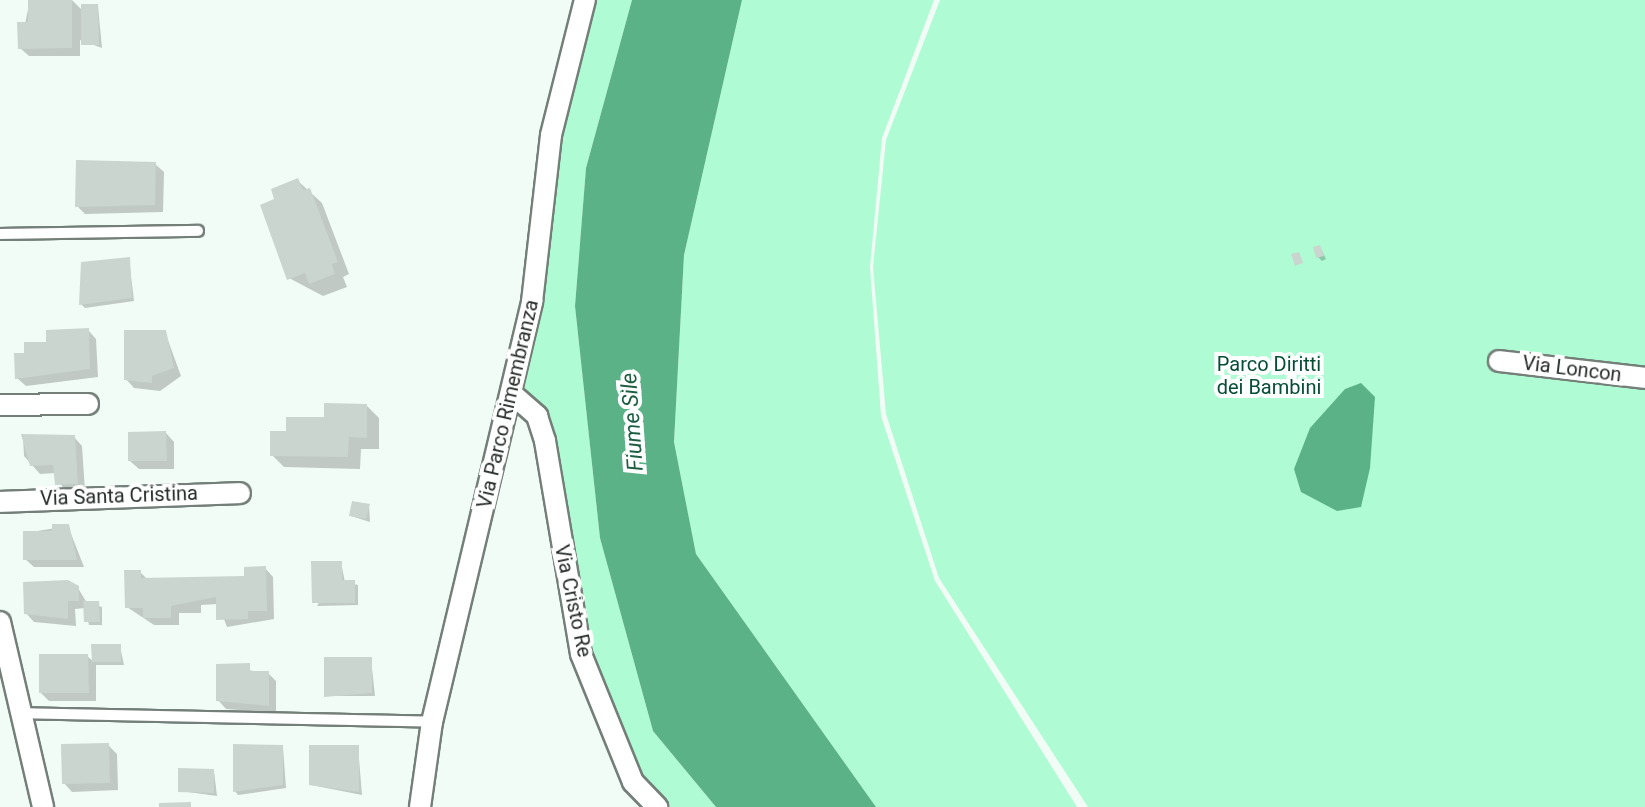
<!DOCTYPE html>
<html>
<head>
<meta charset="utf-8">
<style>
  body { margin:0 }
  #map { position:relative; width:1645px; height:807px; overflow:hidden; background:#f0fcf5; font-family:Roboto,sans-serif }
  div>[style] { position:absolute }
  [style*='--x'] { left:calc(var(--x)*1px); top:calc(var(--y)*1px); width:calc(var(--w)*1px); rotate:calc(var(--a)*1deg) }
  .green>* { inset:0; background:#affbd3 }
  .water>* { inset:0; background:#5bb287 }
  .shadow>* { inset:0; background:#0003 }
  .building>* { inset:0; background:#c9d5ce }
  .roads { filter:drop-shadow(2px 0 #747f79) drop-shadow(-2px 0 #747f79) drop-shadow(0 2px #747f79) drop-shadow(0 -2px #747f79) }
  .lane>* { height:10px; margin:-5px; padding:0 5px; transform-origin:5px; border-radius:5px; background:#fff }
  .street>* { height:20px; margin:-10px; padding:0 10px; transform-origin:10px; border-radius:10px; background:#fff }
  span { translate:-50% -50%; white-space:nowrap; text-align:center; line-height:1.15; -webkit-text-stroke:8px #fff; paint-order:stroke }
  .park-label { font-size:20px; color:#054e33 }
  .street-label { font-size:20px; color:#262b28 }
  .water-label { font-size:22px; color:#1d5e42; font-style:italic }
</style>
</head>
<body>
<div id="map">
  <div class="green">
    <i style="clip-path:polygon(585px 0,632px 0,586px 168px,575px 306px,600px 538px,653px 731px,716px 807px,657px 807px,633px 782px,581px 654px,545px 441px,511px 393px,551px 135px)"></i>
    <i style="clip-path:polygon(742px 0,934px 0,882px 138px,870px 267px,881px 416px,935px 581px,1077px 807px,876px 807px,696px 554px,674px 442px,684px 255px)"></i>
    <i style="clip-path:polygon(940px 0,1645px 0,1645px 807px,1088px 807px,939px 578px,886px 414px,873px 267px,886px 140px)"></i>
  </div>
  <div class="water">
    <i style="clip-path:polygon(632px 0,742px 0,684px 255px,674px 442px,696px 554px,876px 807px,716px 807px,653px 731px,600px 538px,575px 306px,586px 168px)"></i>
    <i style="clip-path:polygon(1361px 383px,1375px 397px,1370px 468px,1361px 507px,1337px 511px,1301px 492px,1294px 469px,1310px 428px,1345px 389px)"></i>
  </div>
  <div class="shadow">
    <i style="clip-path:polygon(30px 0,72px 0,83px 11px,98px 6px,102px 48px,80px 40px,80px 56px,29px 56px,20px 48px)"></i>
    <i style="clip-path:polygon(155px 164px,164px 172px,163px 212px,85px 214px,77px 206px)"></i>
    <i style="clip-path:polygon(298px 181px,322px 203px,349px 274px,343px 277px,347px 287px,323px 296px,289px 278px,277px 201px)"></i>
    <i style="clip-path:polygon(1320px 247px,1326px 259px,1322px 261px,1318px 257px)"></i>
    <i style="clip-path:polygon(129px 259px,134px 301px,85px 308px,81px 304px)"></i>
    <i style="clip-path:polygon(88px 330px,96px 339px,98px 377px,26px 386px,17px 378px,26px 355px)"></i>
    <i style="clip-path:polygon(165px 332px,181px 376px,160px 391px,134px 388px,126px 379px)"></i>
    <i style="clip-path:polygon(367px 406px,379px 418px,379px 449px,361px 449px,360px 469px,284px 467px,272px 455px,288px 433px)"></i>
    <i style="clip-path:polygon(166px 433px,174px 442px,174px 469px,139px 469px,130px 461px)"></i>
    <i style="clip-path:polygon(23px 436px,74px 437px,82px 446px,85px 491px,65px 493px,56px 473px,40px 474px,24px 456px)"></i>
    <i style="clip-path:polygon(369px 506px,370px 522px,351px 516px)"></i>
    <i style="clip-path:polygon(68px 526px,84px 567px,34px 567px,25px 559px,25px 533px)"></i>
    <i style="clip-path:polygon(341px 563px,345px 582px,358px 585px,358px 605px,317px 606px)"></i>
    <i style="clip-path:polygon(265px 568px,273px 577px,274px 619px,227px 627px,218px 604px,201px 605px,201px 613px,179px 613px,179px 625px,154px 625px,127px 607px,140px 572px,148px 580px,246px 578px)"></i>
    <i style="clip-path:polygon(78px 588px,87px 603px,102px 607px,102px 625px,89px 625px,85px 608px,75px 609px,76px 626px,34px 622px,26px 613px)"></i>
    <i style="clip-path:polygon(93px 646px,120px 646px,124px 665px,96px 665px,96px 701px,49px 701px,41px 693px,87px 656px,94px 662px)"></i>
    <i style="clip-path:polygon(371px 659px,375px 696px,326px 696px)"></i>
    <i style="clip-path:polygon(218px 666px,268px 673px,276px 681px,276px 713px,226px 709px,218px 700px)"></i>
    <i style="clip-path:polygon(108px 745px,117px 754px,118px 790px,72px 792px,64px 783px)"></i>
    <i style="clip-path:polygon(283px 747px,286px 788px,238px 795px,235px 791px)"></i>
    <i style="clip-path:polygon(358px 747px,362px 795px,311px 785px)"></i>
    <i style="clip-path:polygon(214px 771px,217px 796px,180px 791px)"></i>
  </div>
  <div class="building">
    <i style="clip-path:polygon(28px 0,72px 0,72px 48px,18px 49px,17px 22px,28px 22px)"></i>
    <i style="clip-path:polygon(81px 4px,98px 4px,99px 45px,81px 45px)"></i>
    <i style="clip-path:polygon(76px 160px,156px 162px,155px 205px,75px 207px)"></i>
    <i style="clip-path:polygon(298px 178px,303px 190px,310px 188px,338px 262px,332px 264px,335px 274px,309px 284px,305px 273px,287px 280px,260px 205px,274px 199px,271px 189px)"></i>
    <i style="clip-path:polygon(1320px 245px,1324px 256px,1316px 258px,1313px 247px)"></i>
    <i style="clip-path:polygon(1299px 252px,1303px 263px,1295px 266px,1291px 254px)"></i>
    <i style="clip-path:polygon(130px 257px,132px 298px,79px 305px,81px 262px)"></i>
    <i style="clip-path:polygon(89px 328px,90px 369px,15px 379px,14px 353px,24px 353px,24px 342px,46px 342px,46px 330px)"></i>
    <i style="clip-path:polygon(124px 330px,166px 330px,174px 368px,152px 376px,152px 383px,124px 380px)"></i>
    <i style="clip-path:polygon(324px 403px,367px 404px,367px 438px,349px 437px,348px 457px,270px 456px,270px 431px,286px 431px,286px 417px,324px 417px)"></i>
    <i style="clip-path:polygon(166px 431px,167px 461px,128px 461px,128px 432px)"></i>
    <i style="clip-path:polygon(21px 434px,75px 435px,78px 484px,55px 485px,53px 465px,30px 466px)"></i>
    <i style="clip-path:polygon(352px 501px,370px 504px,366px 519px,349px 516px)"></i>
    <i style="clip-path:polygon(52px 524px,69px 524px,77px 560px,23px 560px,23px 531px,52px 531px)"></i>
    <i style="clip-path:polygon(311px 561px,342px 561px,342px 580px,355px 580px,355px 603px,312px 603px)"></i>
    <i style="clip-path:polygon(266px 566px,267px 611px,248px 611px,248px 619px,216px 620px,216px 597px,171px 606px,171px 618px,143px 618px,143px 608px,125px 608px,124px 570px,141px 570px,141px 578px,244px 576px,244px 567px)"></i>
    <i style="clip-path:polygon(68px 580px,79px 586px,79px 601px,68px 601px,68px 619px,24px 614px,23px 582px)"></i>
    <i style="clip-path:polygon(83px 601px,99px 601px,100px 622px,84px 622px)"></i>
    <i style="clip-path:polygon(91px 644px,121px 644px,121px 662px,92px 662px)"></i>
    <i style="clip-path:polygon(39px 654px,88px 654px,89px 693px,39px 693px)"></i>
    <i style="clip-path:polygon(324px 657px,372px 657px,372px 693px,324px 697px)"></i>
    <i style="clip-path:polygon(250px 663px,250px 671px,269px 671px,269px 706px,216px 701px,216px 664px)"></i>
    <i style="clip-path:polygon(109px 743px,110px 783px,62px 784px,61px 744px)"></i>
    <i style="clip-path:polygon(233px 744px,283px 745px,283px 785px,233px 792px)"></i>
    <i style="clip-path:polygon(309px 745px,359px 745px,359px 792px,309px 785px)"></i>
    <i style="clip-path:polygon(178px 768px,214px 769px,214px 793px,178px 792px)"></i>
    <i style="clip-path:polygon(191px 802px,191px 807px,159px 807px,159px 803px)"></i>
  </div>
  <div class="roads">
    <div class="lane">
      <i style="--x:0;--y:234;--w:198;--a:-0.9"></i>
      <i style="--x:18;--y:713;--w:414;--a:1.2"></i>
    </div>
    <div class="street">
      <i style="--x:1499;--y:361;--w:147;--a:6.6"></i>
      <i style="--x:511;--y:393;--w:35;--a:41"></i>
      <i style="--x:537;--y:416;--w:26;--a:72"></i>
      <i style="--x:545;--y:441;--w:216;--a:80.4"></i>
      <i style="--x:581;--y:654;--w:138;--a:67.9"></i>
      <i style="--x:633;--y:782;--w:35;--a:46"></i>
      <i style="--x:0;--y:405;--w:88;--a:-0.7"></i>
      <i style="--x:0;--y:502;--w:240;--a:-2.1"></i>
      <i style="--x:0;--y:622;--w:190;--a:76.9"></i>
      <i style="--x:420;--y:807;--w:86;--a:-82"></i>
      <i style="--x:432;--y:722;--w:432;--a:-76.6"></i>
      <i style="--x:532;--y:302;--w:168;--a:-83.5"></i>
      <i style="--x:551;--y:135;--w:139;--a:-75.9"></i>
    </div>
  </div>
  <div class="park-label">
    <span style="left:1269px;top:376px">Parco Diritti<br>dei Bambini</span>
  </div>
  <div class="street-label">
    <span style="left:1572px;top:369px;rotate:7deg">Via Loncon</span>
    <span style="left:508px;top:404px;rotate:-77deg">Via Parco Rimembranza</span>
    <span style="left:119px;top:496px;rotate:-2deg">Via Santa Cristina</span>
    <span style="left:573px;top:601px;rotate:78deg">Via Cristo Re</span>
  </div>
  <div class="water-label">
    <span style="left:632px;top:422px;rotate:-94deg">Fiume Sile</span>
  </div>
</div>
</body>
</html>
